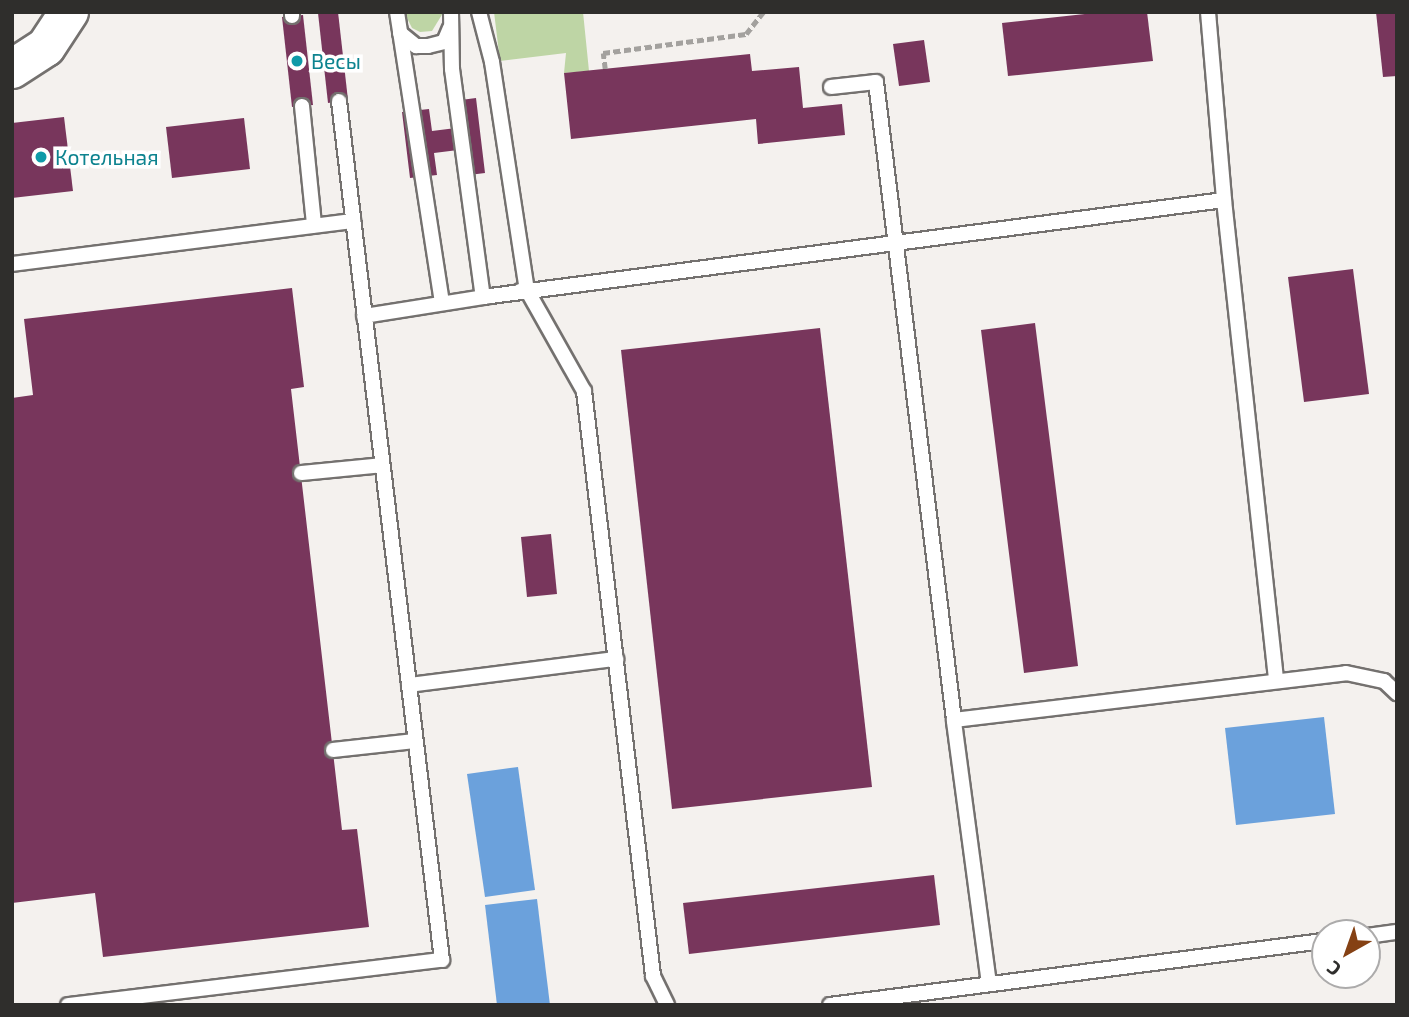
<!DOCTYPE html>
<html>
<head>
<meta charset="utf-8">
<style>
  body { margin:0 }
  #map { position:relative; width:1409px; height:1017px; overflow:hidden; background:#f4f1ee; font-family:"Exo 2",sans-serif }
  div>[style] { position:absolute }
  [style*='--x'] { left:calc(var(--x)*1px); top:calc(var(--y)*1px); width:calc(var(--w)*1px); rotate:calc(var(--a)*1deg) }
  .green>* { inset:0; background:#bed5a5 }
  .water>* { inset:0; background:#6ba1dc }
  .building>* { inset:0; background:#78365c }
  .path>* { height:4.5px; margin-top:-2.25px; transform-origin:0; background:repeating-linear-gradient(90deg,#a3a19e 0 7px,transparent 0 10.5px) }
  .roads { filter:drop-shadow(2px 0 #74716f) drop-shadow(-2px 0 #74716f) drop-shadow(0 2px #74716f) drop-shadow(0 -2px #74716f) }
  .lane>* { height:14px; margin:-7px; padding:0 7px; transform-origin:7px; border-radius:7px; background:#fff }
  .secondary>* { height:38px; margin:-19px; padding:0 19px; transform-origin:19px; border-radius:19px; background:#fff }
  .dots>* { width:19px; height:19px; translate:-50% -50%; box-sizing:border-box; border:4px solid #fff; border-radius:50% }
  span { translate:-50% -50%; white-space:nowrap; text-align:center; line-height:1.15; -webkit-text-stroke:7px #fff; paint-order:stroke }
  .culture-label { font-size:21px; color:#0d838f }
  .left { translate:0 -50%; text-align:left }
  .frame { position:absolute; inset:0; border:14px solid #2f2e2c; pointer-events:none }
  .north { position:absolute; left:1311px; top:919px; width:70px; height:70px; box-sizing:border-box; background:#fff; border:2px solid #acabab; border-radius:50%; rotate:220deg; font-size:19px; font-weight:700; line-height:28px; text-align:center; color:#2f2e2c }
  .north::after { content:''; display:block; margin:auto; width:24px; height:32px; background:#854114; clip-path:polygon(50% 0,100% 100%,50% 72%,0 100%) }
</style>
</head>
<body>
<div id="map">
  <div class="green">
    <i style="clip-path:polygon(404px 12px,443px 12px,443px 13px,432px 31px,420px 32px,412px 28px)"></i>
    <i style="clip-path:polygon(494px 12px,583px 12px,589px 71px,564px 73px,566px 53px,500px 61px)"></i>
  </div>
  <div class="water">
    <i style="clip-path:polygon(1324px 717px,1335px 814px,1236px 825px,1225px 728px)"></i>
    <i style="clip-path:polygon(518px 767px,535px 890px,485px 897px,467px 774px)"></i>
    <i style="clip-path:polygon(537px 899px,550px 1005px,497px 1005px,485px 905px)"></i>
  </div>
  <div class="building">
    <i style="clip-path:polygon(338px 12px,348px 100px,328px 103px,318px 13px)"></i>
    <i style="clip-path:polygon(1103px 12px,1147px 12px,1153px 61px,1008px 76px,1002px 23px)"></i>
    <i style="clip-path:polygon(1376px 12px,1397px 12px,1397px 76px,1383px 77px)"></i>
    <i style="clip-path:polygon(303px 15px,313px 105px,292px 107px,282px 17px)"></i>
    <i style="clip-path:polygon(924px 40px,930px 82px,899px 86px,893px 44px)"></i>
    <i style="clip-path:polygon(750px 54px,752px 71px,799px 67px,803px 108px,842px 104px,845px 135px,758px 144px,756px 119px,571px 139px,564px 73px)"></i>
    <i style="clip-path:polygon(476px 98px,485px 173px,461px 176px,458px 150px,434px 153px,437px 175px,410px 178px,402px 112px,429px 109px,432px 131px,456px 128px,453px 101px)"></i>
    <i style="clip-path:polygon(64px 117px,73px 191px,12px 198px,12px 123px)"></i>
    <i style="clip-path:polygon(244px 118px,250px 169px,172px 178px,166px 127px)"></i>
    <i style="clip-path:polygon(1353px 269px,1369px 394px,1304px 402px,1288px 277px)"></i>
    <i style="clip-path:polygon(292px 288px,304px 387px,291px 389px,342px 830px,357px 829px,369px 927px,103px 957px,95px 893px,12px 903px,12px 398px,33px 395px,24px 319px)"></i>
    <i style="clip-path:polygon(1035px 323px,1078px 666px,1024px 673px,981px 330px)"></i>
    <i style="clip-path:polygon(820px 328px,872px 787px,672px 809px,621px 350px)"></i>
    <i style="clip-path:polygon(551px 534px,557px 594px,527px 597px,521px 537px)"></i>
    <i style="clip-path:polygon(934px 875px,940px 925px,689px 954px,683px 903px)"></i>
  </div>
  <div class="path">
    <i style="--x:605;--y:69;--w:16;--a:-97"></i>
    <i style="--x:603;--y:53;--w:144;--a:-7.6"></i>
    <i style="--x:746;--y:34;--w:28;--a:-52"></i>
  </div>
  <div class="roads">
    <div class="lane">
      <i style="--x:292;--y:12;--w:4;--a:90"></i>
      <i style="--x:397;--y:12;--w:294;--a:81.2"></i>
      <i style="--x:451;--y:12;--w:57;--a:89"></i>
      <i style="--x:452;--y:69;--w:230;--a:82.3"></i>
      <i style="--x:483;--y:297;--w:747;--a:-7.46"></i>
      <i style="--x:1224;--y:200;--w:483;--a:83.8"></i>
      <i style="--x:479;--y:12;--w:52;--a:75.4"></i>
      <i style="--x:492;--y:62;--w:231;--a:81.3"></i>
      <i style="--x:1208;--y:12;--w:189;--a:85.1"></i>
      <i style="--x:400;--y:33;--w:21;--a:39"></i>
      <i style="--x:416;--y:46;--w:12;--a:0"></i>
      <i style="--x:428;--y:46;--w:16;--a:-14"></i>
      <i style="--x:444;--y:42;--w:15;--a:-67"></i>
      <i style="--x:831;--y:87;--w:45;--a:-6.3"></i>
      <i style="--x:876;--y:82;--w:643;--a:83.03"></i>
      <i style="--x:302;--y:106;--w:120;--a:84.2"></i>
      <i style="--x:12;--y:264;--w:344;--a:-7.2"></i>
      <i style="--x:520;--y:291;--w:7;--a:-8"></i>
      <i style="--x:527;--y:290;--w:116;--a:60.6"></i>
      <i style="--x:584;--y:391;--w:589;--a:83.27"></i>
      <i style="--x:653;--y:976;--w:32;--a:64"></i>
      <i style="--x:364;--y:316;--w:128;--a:-9"></i>
      <i style="--x:301;--y:473;--w:81;--a:-5.6"></i>
      <i style="--x:409;--y:685;--w:209;--a:-7.2"></i>
      <i style="--x:333;--y:750;--w:82;--a:-6.3"></i>
      <i style="--x:1367;--y:936;--w:30;--a:-8"></i>
      <i style="--x:989;--y:984;--w:266;--a:-97.6"></i>
      <i style="--x:954;--y:720;--w:395;--a:-6.8"></i>
      <i style="--x:1346;--y:673;--w:39;--a:12"></i>
      <i style="--x:1384;--y:681;--w:18;--a:43"></i>
      <i style="--x:68;--y:1005;--w:377;--a:-6.9"></i>
      <i style="--x:442;--y:960;--w:865;--a:-96.84"></i>
      <i style="--x:830;--y:1005;--w:499;--a:-7.4"></i>
    </div>
    <div class="secondary">
      <i style="--x:12;--y:69;--w:40;--a:-32.9"></i>
      <i style="--x:46;--y:47;--w:42;--a:-56.7"></i>
    </div>
  </div>
  <div class="dots">
    <i style="left:297px;top:61px;background:#0f9aa8"></i>
    <i style="left:41px;top:157px;background:#0f9aa8"></i>
  </div>
  <div class="culture-label">
    <span class="left" style="left:311px;top:61px">Весы</span>
    <span class="left" style="left:55px;top:157px">Котельная</span>
  </div>
  <div class="frame"></div>
  <div class="north">С</div>
</div>
</body>
</html>
